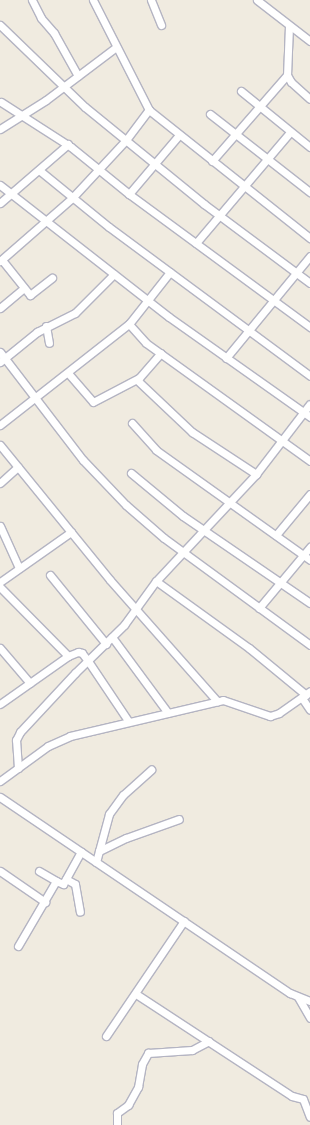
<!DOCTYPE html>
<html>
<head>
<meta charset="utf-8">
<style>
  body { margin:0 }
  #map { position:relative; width:310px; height:1125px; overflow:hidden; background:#f0ebe0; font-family:"Source Sans 3",sans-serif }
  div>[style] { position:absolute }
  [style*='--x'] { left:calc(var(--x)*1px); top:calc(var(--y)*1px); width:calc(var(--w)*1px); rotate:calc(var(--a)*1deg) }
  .roads { filter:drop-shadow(1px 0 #b4b4c2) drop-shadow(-1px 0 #b4b4c2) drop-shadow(0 1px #b4b4c2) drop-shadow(0 -1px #b4b4c2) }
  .minor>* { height:7px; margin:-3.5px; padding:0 3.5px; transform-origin:3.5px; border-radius:3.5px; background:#fff }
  span { translate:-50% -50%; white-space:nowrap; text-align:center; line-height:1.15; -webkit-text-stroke:3px #fff; paint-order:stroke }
</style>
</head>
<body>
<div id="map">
  <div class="roads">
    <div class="minor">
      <i style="--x:32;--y:0;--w:20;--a:63"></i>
      <i style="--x:41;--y:18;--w:20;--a:49"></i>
      <i style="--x:54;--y:33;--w:49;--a:60.8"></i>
      <i style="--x:93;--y:0;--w:123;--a:63"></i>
      <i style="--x:149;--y:110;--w:206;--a:38.5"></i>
      <i style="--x:151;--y:0;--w:27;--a:68"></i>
      <i style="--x:257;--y:0;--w:67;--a:37.7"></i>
      <i style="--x:0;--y:25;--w:118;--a:44"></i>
      <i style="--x:85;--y:107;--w:154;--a:39.2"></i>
      <i style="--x:204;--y:204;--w:132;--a:36.7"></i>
      <i style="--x:289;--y:26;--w:49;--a:92.3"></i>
      <i style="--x:287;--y:75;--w:8;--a:60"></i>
      <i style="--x:291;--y:82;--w:25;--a:42"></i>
      <i style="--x:241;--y:91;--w:89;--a:39.1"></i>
      <i style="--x:1;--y:102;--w:83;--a:32.7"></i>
      <i style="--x:71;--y:147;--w:75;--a:39"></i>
      <i style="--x:129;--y:194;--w:225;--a:36.3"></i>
      <i style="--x:210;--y:114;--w:127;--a:38"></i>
      <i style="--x:0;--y:129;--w:54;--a:-32.2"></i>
      <i style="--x:46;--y:100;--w:88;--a:-37.1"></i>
      <i style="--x:212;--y:161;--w:114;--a:-48.9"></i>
      <i style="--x:39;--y:170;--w:90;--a:39.2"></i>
      <i style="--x:109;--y:227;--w:250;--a:36.5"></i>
      <i style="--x:0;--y:185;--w:214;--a:38"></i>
      <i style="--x:169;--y:317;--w:173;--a:35.3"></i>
      <i style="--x:129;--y:194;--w:77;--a:-49.7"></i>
      <i style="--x:0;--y:203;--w:90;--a:-40.9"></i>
      <i style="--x:196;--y:243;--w:145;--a:-49.7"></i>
      <i style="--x:2;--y:260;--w:45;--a:51.3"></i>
      <i style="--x:30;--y:295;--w:28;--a:-38"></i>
      <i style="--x:0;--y:261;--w:96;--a:-41.2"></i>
      <i style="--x:72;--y:198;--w:79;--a:-47"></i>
      <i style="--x:126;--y:140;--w:38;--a:-53"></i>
      <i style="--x:0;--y:308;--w:31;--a:-40"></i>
      <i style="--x:129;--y:324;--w:25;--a:48"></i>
      <i style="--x:146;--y:343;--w:202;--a:35.7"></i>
      <i style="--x:46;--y:326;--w:17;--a:80"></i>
      <i style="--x:0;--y:352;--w:136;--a:52.5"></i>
      <i style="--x:83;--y:460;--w:62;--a:46.3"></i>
      <i style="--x:126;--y:505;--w:50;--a:41"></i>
      <i style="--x:164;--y:538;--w:181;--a:36.2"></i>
      <i style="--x:226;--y:358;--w:132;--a:-50.5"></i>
      <i style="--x:0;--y:362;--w:48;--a:-39"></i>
      <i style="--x:37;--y:332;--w:42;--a:-26.6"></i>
      <i style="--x:75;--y:313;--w:55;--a:-45"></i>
      <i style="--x:68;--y:373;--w:38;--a:49"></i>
      <i style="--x:93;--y:402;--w:52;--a:-27.6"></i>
      <i style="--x:139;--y:378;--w:33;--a:-49"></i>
      <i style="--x:137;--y:380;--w:76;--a:43.4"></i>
      <i style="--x:192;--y:432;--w:77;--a:33.3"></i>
      <i style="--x:132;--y:423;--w:36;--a:48"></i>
      <i style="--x:156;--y:450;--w:189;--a:35.5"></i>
      <i style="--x:0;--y:425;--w:164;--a:-38.1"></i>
      <i style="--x:129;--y:324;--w:66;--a:-51.7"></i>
      <i style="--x:0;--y:445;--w:174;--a:50.8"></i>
      <i style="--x:110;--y:580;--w:162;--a:48.5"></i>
      <i style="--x:131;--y:473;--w:67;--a:39.6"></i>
      <i style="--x:183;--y:516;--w:154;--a:34.4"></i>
      <i style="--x:0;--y:483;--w:24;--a:-42"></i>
      <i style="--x:0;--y:526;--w:46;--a:65.7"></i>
      <i style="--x:276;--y:535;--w:53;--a:-50.3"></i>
      <i style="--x:50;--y:575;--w:89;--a:50.9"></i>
      <i style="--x:156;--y:581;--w:115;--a:35.8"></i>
      <i style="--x:249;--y:648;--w:74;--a:39.5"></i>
      <i style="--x:0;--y:582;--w:87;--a:-35.2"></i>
      <i style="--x:0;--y:587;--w:97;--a:45.4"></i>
      <i style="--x:259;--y:608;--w:80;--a:-50.1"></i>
      <i style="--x:112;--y:637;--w:94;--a:53.6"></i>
      <i style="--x:0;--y:648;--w:46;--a:49.4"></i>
      <i style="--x:302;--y:698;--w:14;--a:56"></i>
      <i style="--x:0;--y:704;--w:83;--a:-35.2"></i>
      <i style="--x:68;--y:656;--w:11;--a:-22"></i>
      <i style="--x:78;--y:652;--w:4;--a:14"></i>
      <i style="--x:82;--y:653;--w:10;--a:53"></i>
      <i style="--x:88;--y:661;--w:73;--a:56.1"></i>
      <i style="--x:18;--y:768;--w:28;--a:-94"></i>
      <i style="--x:16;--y:740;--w:9;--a:-63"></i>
      <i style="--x:20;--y:732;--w:81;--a:-47"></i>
      <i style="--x:75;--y:673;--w:69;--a:-44.4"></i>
      <i style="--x:124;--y:625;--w:54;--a:-54"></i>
      <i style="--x:156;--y:581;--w:146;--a:-46.9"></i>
      <i style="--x:256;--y:474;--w:88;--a:-52.4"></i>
      <i style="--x:0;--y:781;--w:59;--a:-36.1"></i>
      <i style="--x:48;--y:746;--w:24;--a:-24"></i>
      <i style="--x:70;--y:736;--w:157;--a:-13.2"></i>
      <i style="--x:223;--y:700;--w:50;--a:18.8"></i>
      <i style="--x:270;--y:716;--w:9;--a:-18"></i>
      <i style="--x:279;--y:713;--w:38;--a:-35"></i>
      <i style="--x:0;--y:797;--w:350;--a:34.1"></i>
      <i style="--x:290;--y:993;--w:22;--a:22"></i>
      <i style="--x:99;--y:851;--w:30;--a:-26"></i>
      <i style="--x:126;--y:838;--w:56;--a:-19.7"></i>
      <i style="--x:96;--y:862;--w:50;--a:-74.8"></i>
      <i style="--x:109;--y:814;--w:24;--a:-54"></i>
      <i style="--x:123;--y:795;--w:38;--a:-42"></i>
      <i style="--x:0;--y:871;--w:55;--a:34.6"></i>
      <i style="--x:39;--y:871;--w:20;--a:30"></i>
      <i style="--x:66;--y:879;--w:10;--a:29"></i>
      <i style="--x:75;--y:884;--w:28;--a:80"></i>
      <i style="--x:18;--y:946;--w:75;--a:-59.7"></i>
      <i style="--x:56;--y:881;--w:8;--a:23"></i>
      <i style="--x:63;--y:884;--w:37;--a:-61"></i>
      <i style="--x:136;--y:994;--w:186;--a:33.2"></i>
      <i style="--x:292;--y:1096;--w:11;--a:15"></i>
      <i style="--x:303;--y:1099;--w:19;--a:69"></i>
      <i style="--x:298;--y:997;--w:24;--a:60"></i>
      <i style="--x:106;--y:1036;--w:139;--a:-55.9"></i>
      <i style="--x:117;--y:1125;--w:12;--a:-90"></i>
      <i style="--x:117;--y:1113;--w:14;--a:-36"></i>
      <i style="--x:128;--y:1105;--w:21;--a:-61"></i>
      <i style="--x:138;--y:1087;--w:23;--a:-80"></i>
      <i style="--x:142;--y:1064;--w:13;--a:-61"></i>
      <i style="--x:148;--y:1053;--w:44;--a:-3.9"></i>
      <i style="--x:192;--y:1050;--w:19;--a:-28"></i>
    </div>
  </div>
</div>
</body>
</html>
